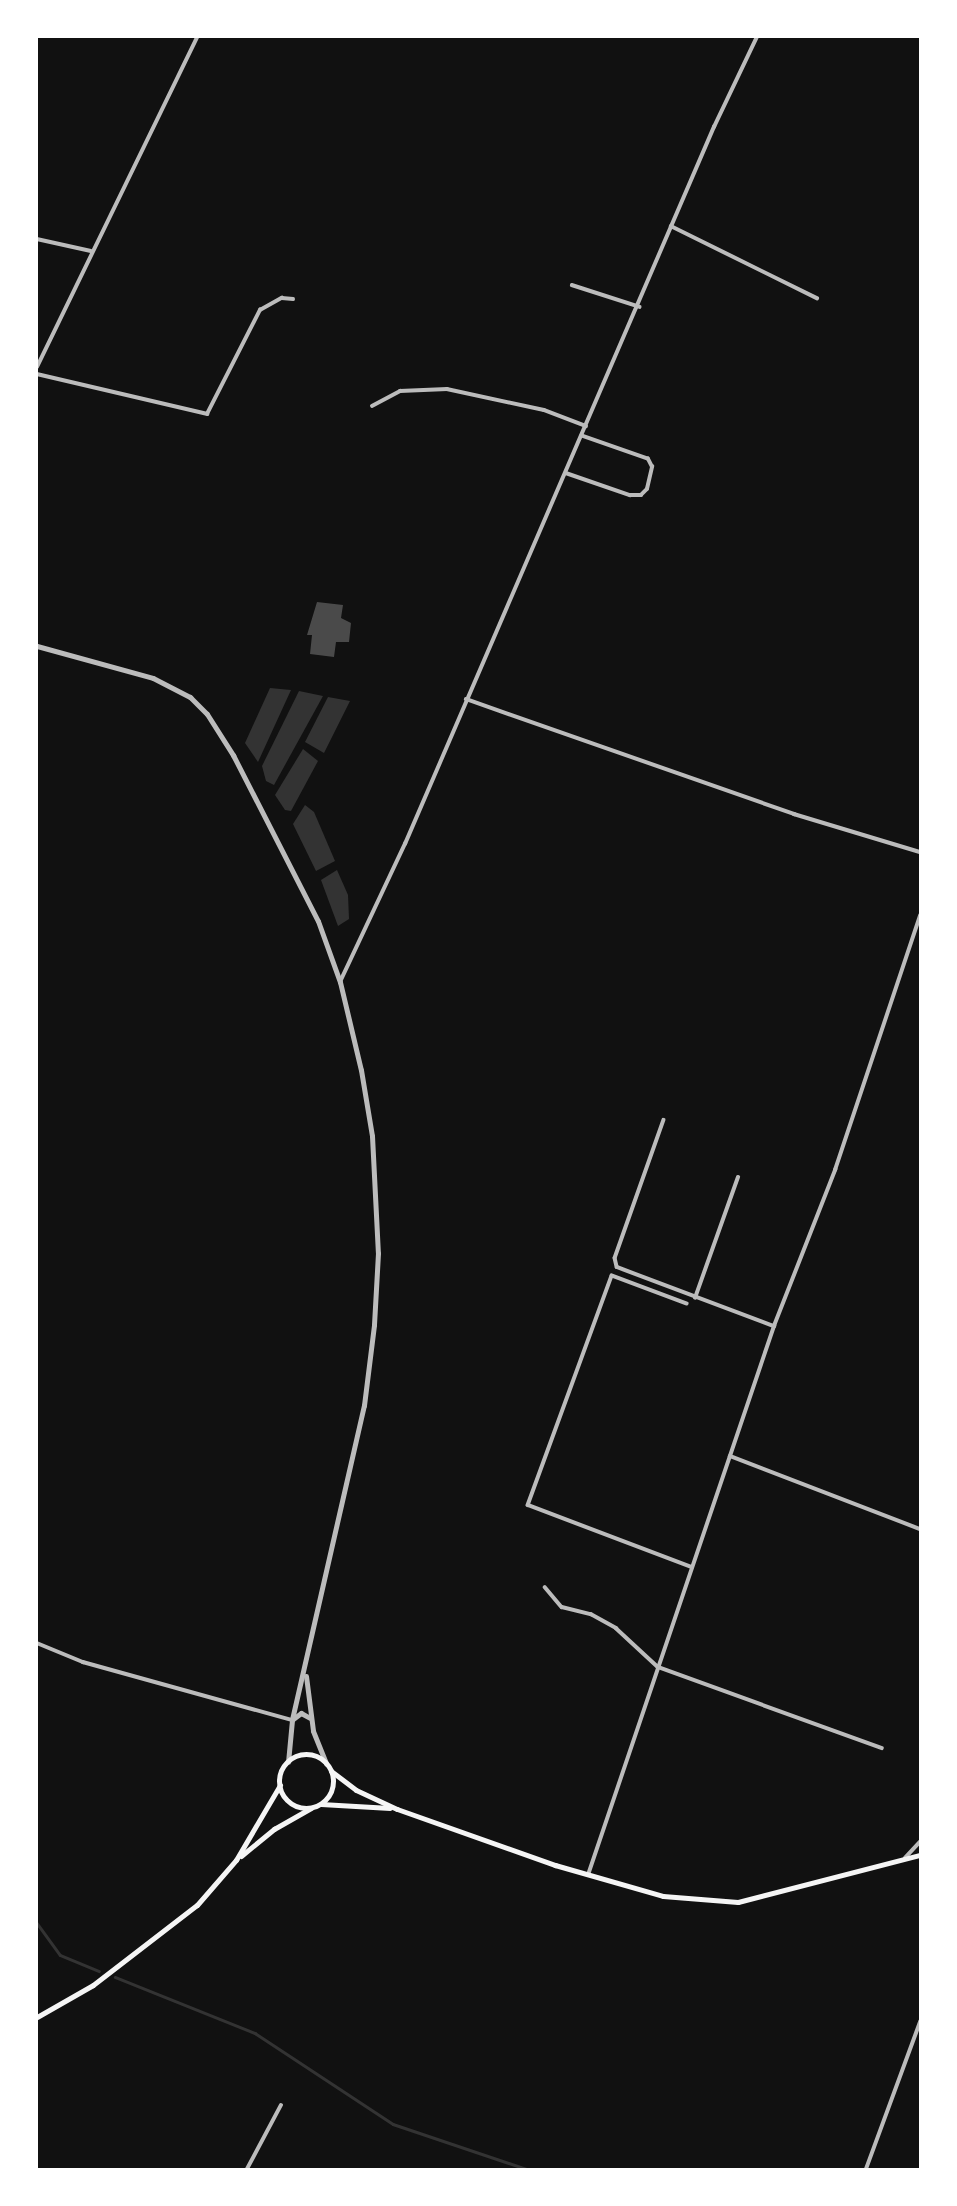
<!DOCTYPE html>
<html>
<head>
<meta charset="utf-8">
<style>
  body { margin:0 }
  #map { position:relative; width:957px; height:2206px; overflow:hidden; background:#111; font-family:"Varela Round",sans-serif }
  div>[style] { position:absolute }
  [style*='--x'] { left:calc(var(--x)*1px); top:calc(var(--y)*1px); width:calc(var(--w)*1px); rotate:calc(var(--a)*1deg) }
  .water>* { inset:0; background:#333 }
  .stream>* { height:2.5px; margin:-1.25px; padding:0 1.25px; transform-origin:1.25px; border-radius:1.25px; background:#333 }
  .building>* { inset:0; background:#4a4a4a }
  .minor>* { height:3.5px; margin:-1.75px; padding:0 1.75px; transform-origin:1.75px; border-radius:1.75px; background:#bcbcbc }
  .tertiary>* { height:5px; margin:-2.5px; padding:0 2.5px; transform-origin:2.5px; border-radius:2.5px; background:#bcbcbc }
  .secondary>* { height:5px; margin:-2.5px; padding:0 2.5px; transform-origin:2.5px; border-radius:2.5px; background:#f5f5f5 }
  .secondary>.ring { margin:-2.5px; padding:0; box-sizing:content-box; background:none; border:5px solid #f5f5f5; border-radius:50% }
  span { translate:-50% -50%; white-space:nowrap; text-align:center; line-height:1.15; -webkit-text-stroke:7px #fff; paint-order:stroke }
  .frame { position:absolute; inset:0; border:38px solid #fff; pointer-events:none }
</style>
</head>
<body>
<div id="map">
  <div class="water">
    <i style="clip-path:polygon(270px 688px,291px 690px,258px 762px,245px 743px)"></i>
    <i style="clip-path:polygon(299px 691px,323px 696px,274px 785px,266px 781px,262px 766px)"></i>
    <i style="clip-path:polygon(328px 697px,350px 701px,324px 753px,305px 742px)"></i>
    <i style="clip-path:polygon(303px 749px,318px 761px,291px 811px,285px 810px,275px 795px)"></i>
    <i style="clip-path:polygon(305px 805px,314px 812px,335px 861px,316px 871px,293px 824px)"></i>
    <i style="clip-path:polygon(337px 870px,348px 895px,349px 919px,338px 926px,321px 880px)"></i>
  </div>
  <div class="stream">
    <i style="--x:37;--y:1923;--w:39;--a:54"></i>
    <i style="--x:60;--y:1955;--w:42;--a:22.3"></i>
    <i style="--x:115;--y:1977;--w:151;--a:21.8"></i>
    <i style="--x:255;--y:2033;--w:165;--a:33.4"></i>
    <i style="--x:393;--y:2124;--w:141;--a:18.6"></i>
  </div>
  <div class="building">
    <i style="clip-path:polygon(317px 602px,343px 605px,341px 618px,351px 623px,349px 642px,336px 642px,334px 657px,310px 654px,312px 635px,307px 635px)"></i>
  </div>
  <div class="minor">
    <i style="--x:671;--y:226;--w:163;--a:26.3"></i>
    <i style="--x:37;--y:239;--w:55;--a:12.5"></i>
    <i style="--x:572;--y:285;--w:71;--a:17.9"></i>
    <i style="--x:37;--y:367;--w:367;--a:-64.1"></i>
    <i style="--x:37;--y:374;--w:175;--a:13.2"></i>
    <i style="--x:207;--y:414;--w:117;--a:-63"></i>
    <i style="--x:260;--y:310;--w:25;--a:-29"></i>
    <i style="--x:282;--y:298;--w:11;--a:5"></i>
    <i style="--x:372;--y:406;--w:32;--a:-28"></i>
    <i style="--x:400;--y:391;--w:47;--a:-2.4"></i>
    <i style="--x:447;--y:389;--w:99;--a:12.2"></i>
    <i style="--x:544;--y:410;--w:45;--a:20.9"></i>
    <i style="--x:566;--y:473;--w:68;--a:19"></i>
    <i style="--x:630;--y:495;--w:11;--a:0"></i>
    <i style="--x:641;--y:495;--w:8;--a:-45"></i>
    <i style="--x:647;--y:489;--w:23;--a:-77"></i>
    <i style="--x:652;--y:467;--w:9;--a:-117"></i>
    <i style="--x:648;--y:459;--w:70;--a:-160.8"></i>
    <i style="--x:466;--y:699;--w:348;--a:19.3"></i>
    <i style="--x:794;--y:814;--w:132;--a:16.8"></i>
    <i style="--x:340;--y:982;--w:153;--a:-64.8"></i>
    <i style="--x:405;--y:844;--w:781;--a:-66.69"></i>
    <i style="--x:714;--y:127;--w:100;--a:-64.5"></i>
    <i style="--x:664;--y:1120;--w:146;--a:109.5"></i>
    <i style="--x:615;--y:1258;--w:9;--a:77"></i>
    <i style="--x:617;--y:1267;--w:168;--a:20.6"></i>
    <i style="--x:695;--y:1298;--w:128;--a:-70.4"></i>
    <i style="--x:687;--y:1304;--w:80;--a:-159.5"></i>
    <i style="--x:612;--y:1276;--w:244;--a:110.1"></i>
    <i style="--x:528;--y:1505;--w:175;--a:20.7"></i>
    <i style="--x:730;--y:1456;--w:204;--a:21"></i>
    <i style="--x:545;--y:1587;--w:26;--a:50"></i>
    <i style="--x:562;--y:1607;--w:30;--a:14"></i>
    <i style="--x:591;--y:1614;--w:29;--a:29"></i>
    <i style="--x:616;--y:1628;--w:57;--a:42.9"></i>
    <i style="--x:658;--y:1667;--w:238;--a:19.9"></i>
    <i style="--x:37;--y:1643;--w:50;--a:22.4"></i>
    <i style="--x:83;--y:1662;--w:217;--a:15.5"></i>
    <i style="--x:905;--y:1858;--w:22;--a:-47"></i>
    <i style="--x:588;--y:1875;--w:580;--a:-71.28"></i>
    <i style="--x:774;--y:1326;--w:168;--a:-68.6"></i>
    <i style="--x:835;--y:1170;--w:268;--a:-71.5"></i>
    <i style="--x:247;--y:2169;--w:72;--a:-62"></i>
    <i style="--x:866;--y:2169;--w:157;--a:-69.8"></i>
  </div>
  <div class="tertiary">
    <i style="--x:37;--y:646;--w:120;--a:15.4"></i>
    <i style="--x:153;--y:678;--w:42;--a:27.2"></i>
    <i style="--x:190;--y:697;--w:24;--a:45"></i>
    <i style="--x:207;--y:714;--w:49;--a:57.6"></i>
    <i style="--x:233;--y:755;--w:186;--a:62.9"></i>
    <i style="--x:318;--y:921;--w:65;--a:70.2"></i>
    <i style="--x:340;--y:982;--w:90;--a:76.6"></i>
    <i style="--x:361;--y:1070;--w:67;--a:80.5"></i>
    <i style="--x:372;--y:1136;--w:117;--a:87.1"></i>
    <i style="--x:378;--y:1253;--w:72;--a:93.2"></i>
    <i style="--x:374;--y:1325;--w:81;--a:97.1"></i>
    <i style="--x:364;--y:1405;--w:323;--a:102.9"></i>
    <i style="--x:292;--y:1720;--w:42;--a:95.4"></i>
    <i style="--x:306;--y:1676;--w:55;--a:82.7"></i>
    <i style="--x:313;--y:1731;--w:35;--a:68"></i>
    <i style="--x:293;--y:1719;--w:10;--a:-37"></i>
    <i style="--x:301;--y:1713;--w:10;--a:29"></i>
  </div>
  <div class="secondary">
    <i class="ring" style="left:279px;top:1754px;width:49px;height:49px"></i>
    <i style="--x:331;--y:1771;--w:31;--a:37"></i>
    <i style="--x:356;--y:1790;--w:45;--a:24.9"></i>
    <i style="--x:397;--y:1809;--w:168;--a:19.5"></i>
    <i style="--x:555;--y:1865;--w:112;--a:16"></i>
    <i style="--x:663;--y:1896;--w:75;--a:4.6"></i>
    <i style="--x:738;--y:1902;--w:188;--a:-14.5"></i>
    <i style="--x:321;--y:1804;--w:69;--a:3.3"></i>
    <i style="--x:241;--y:1856;--w:43;--a:-39.3"></i>
    <i style="--x:274;--y:1829;--w:43;--a:-29.6"></i>
    <i style="--x:37;--y:2017;--w:64;--a:-29.7"></i>
    <i style="--x:93;--y:1985;--w:131;--a:-37.6"></i>
    <i style="--x:197;--y:1905;--w:60;--a:-49.1"></i>
    <i style="--x:236;--y:1860;--w:87;--a:-59.6"></i>
  </div>
  <div class="frame"></div>
</div>
</body>
</html>
